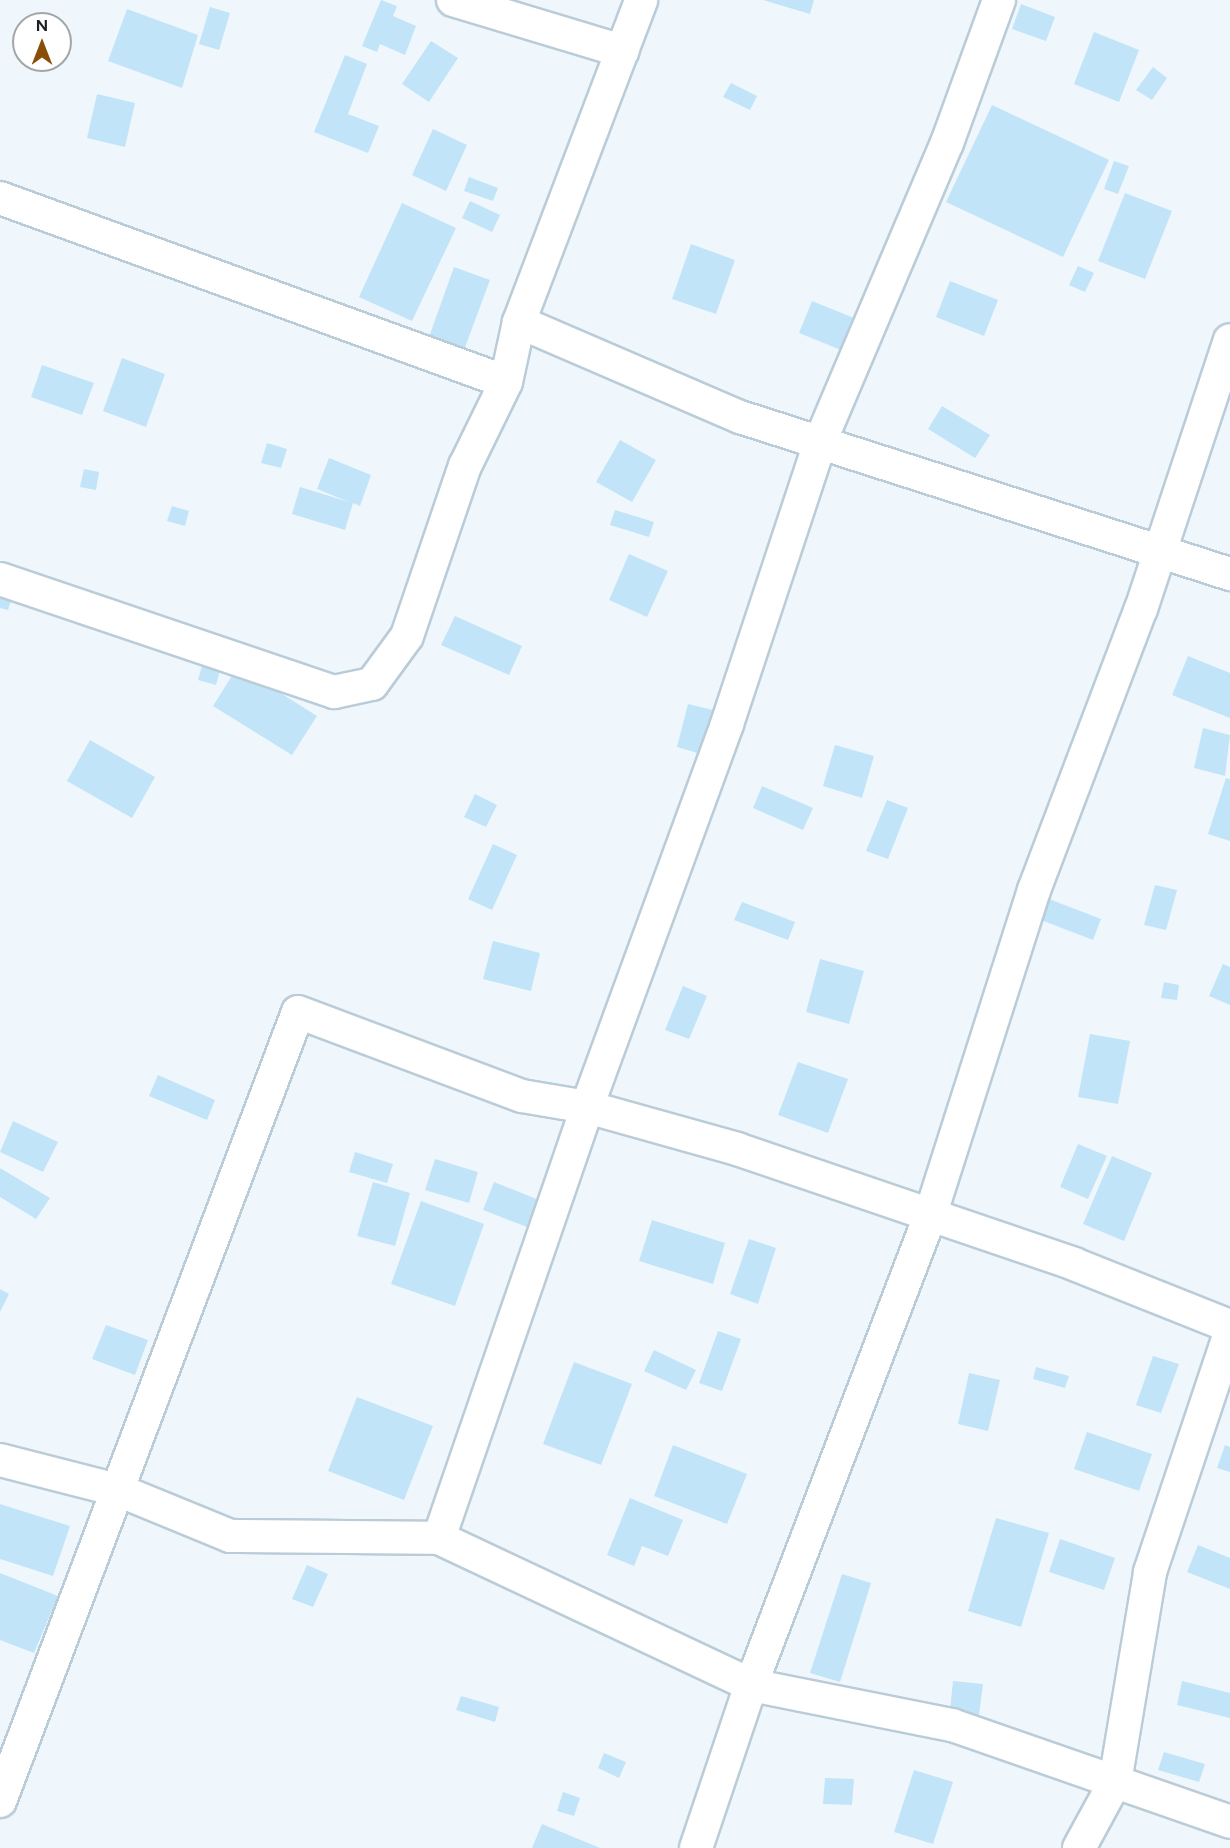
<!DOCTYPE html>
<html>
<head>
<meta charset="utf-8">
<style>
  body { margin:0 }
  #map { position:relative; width:1230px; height:1848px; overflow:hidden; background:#f0f7fc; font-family:Figtree,sans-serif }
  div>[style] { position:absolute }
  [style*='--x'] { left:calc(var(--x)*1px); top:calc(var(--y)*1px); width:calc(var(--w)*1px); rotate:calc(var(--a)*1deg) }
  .building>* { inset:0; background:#c1e4f9 }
  .roads { filter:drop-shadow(2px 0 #baccd8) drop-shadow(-2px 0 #baccd8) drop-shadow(0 2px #baccd8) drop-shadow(0 -2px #baccd8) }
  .street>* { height:32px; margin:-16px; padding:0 16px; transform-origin:16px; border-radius:16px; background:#fff }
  span { translate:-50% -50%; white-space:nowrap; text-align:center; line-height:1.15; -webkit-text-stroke:4.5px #fff; paint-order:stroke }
  .north { position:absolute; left:12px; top:12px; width:60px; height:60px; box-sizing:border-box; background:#fff; border:2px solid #a3a6a8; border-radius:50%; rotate:0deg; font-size:16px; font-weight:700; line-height:24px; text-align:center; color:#1a2126 }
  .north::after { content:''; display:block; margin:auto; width:21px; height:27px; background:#894e0a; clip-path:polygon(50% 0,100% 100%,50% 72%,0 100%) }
</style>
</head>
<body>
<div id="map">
  <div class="building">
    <i style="clip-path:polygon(381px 0,397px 6px,393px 16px,416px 26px,405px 55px,380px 44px,377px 52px,362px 46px)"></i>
    <i style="clip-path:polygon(763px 0,814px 0,810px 14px)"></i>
    <i style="clip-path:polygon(1021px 4px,1055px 17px,1046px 41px,1012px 29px)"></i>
    <i style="clip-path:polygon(210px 7px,230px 13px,219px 50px,199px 44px)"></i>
    <i style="clip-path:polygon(127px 9px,198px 35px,182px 88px,108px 61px)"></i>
    <i style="clip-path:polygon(1094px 32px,1139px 50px,1119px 102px,1074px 84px)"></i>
    <i style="clip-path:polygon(431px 41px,458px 58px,429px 102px,402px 84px)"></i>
    <i style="clip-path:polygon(345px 55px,367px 64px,348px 114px,379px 126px,368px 153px,314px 132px)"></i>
    <i style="clip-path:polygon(1153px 67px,1167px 78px,1152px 100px,1136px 90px)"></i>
    <i style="clip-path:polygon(731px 83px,757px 96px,750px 110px,723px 97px)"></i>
    <i style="clip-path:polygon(97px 94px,135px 103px,125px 147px,87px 138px)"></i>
    <i style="clip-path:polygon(992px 105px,1109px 160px,1063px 257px,946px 202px)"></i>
    <i style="clip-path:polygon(433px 129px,467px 145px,446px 191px,412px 175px)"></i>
    <i style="clip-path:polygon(1114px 161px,1129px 166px,1118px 194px,1104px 189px)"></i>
    <i style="clip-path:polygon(469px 177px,498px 188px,493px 201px,464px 191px)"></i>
    <i style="clip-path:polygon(1125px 193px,1172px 211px,1145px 279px,1098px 261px)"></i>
    <i style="clip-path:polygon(470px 201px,500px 215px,492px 232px,462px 218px)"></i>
    <i style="clip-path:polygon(402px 203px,456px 228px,412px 321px,359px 297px)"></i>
    <i style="clip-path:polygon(691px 244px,735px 260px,716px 314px,672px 299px)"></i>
    <i style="clip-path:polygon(1078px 266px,1094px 273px,1085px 292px,1069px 285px)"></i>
    <i style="clip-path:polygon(454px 267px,490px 280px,464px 350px,429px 337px)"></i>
    <i style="clip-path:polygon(950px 281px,998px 300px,984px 336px,936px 317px)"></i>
    <i style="clip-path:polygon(812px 301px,854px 318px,841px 350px,799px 333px)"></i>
    <i style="clip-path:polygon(122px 358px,165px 374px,146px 427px,103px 411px)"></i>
    <i style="clip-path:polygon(42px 365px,94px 383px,82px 415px,31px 397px)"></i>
    <i style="clip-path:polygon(942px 406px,990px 435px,975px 458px,928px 429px)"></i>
    <i style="clip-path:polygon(620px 440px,656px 460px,632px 502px,596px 482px)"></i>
    <i style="clip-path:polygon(267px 443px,287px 449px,281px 468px,261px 463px)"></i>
    <i style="clip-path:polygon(329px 458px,371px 475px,360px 506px,353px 503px,345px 530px,292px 514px,300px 487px,349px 502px,317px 489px)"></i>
    <i style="clip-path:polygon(84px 469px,99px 472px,96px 490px,80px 487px)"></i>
    <i style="clip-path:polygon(172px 506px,189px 511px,185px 526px,167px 521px)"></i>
    <i style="clip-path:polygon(615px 510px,654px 522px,649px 537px,610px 525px)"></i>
    <i style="clip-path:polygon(629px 554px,668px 571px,647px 617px,609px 600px)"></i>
    <i style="clip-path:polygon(0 590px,13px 594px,8px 610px,0 608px)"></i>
    <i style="clip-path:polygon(455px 616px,522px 646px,509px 675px,441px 645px)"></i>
    <i style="clip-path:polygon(1188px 656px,1230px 673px,1230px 718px,1172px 695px)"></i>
    <i style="clip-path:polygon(203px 662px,221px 667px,216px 685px,198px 680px)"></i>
    <i style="clip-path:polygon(238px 666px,317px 716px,292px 755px,213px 706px)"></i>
    <i style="clip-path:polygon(688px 704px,713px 710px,701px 754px,677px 747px)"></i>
    <i style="clip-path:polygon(1203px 728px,1230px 735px,1225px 776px,1194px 768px)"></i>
    <i style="clip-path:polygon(90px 740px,155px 777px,132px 818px,67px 781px)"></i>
    <i style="clip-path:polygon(835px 745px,874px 756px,862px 798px,823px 786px)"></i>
    <i style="clip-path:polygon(1226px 778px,1230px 779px,1230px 841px,1208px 834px)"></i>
    <i style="clip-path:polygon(762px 786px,813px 808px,803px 830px,753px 808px)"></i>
    <i style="clip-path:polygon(475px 794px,497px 805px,486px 827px,464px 817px)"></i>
    <i style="clip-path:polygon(887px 800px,908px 808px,888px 859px,866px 851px)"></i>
    <i style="clip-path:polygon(493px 844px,517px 855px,492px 910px,468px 899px)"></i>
    <i style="clip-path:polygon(1155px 885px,1177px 890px,1166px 930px,1144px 925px)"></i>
    <i style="clip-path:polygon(1049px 899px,1101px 919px,1093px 940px,1041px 920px)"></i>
    <i style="clip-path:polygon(742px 902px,795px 922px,788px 940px,734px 920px)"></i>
    <i style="clip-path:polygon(493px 941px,540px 953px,531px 991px,483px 979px)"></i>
    <i style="clip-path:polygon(820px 959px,864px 971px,849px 1024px,806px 1012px)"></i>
    <i style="clip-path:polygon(1223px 964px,1230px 967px,1230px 1005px,1209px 996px)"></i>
    <i style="clip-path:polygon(1164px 982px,1179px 985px,1177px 1000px,1161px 998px)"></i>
    <i style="clip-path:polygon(683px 986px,707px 996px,689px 1039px,665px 1030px)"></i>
    <i style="clip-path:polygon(1090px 1034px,1130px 1041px,1118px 1104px,1078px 1097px)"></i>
    <i style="clip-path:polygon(798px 1062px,848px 1079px,828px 1133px,778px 1115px)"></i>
    <i style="clip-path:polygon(158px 1075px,215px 1100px,207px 1120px,149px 1096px)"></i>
    <i style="clip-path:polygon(13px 1121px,58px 1142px,43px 1172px,0 1152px)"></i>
    <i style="clip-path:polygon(1078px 1144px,1107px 1156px,1088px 1199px,1060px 1187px)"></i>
    <i style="clip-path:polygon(355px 1152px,393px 1164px,387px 1183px,349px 1172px)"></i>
    <i style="clip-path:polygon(1112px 1156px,1152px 1173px,1124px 1241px,1083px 1224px)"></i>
    <i style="clip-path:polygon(435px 1159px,478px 1172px,469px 1203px,425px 1190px)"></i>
    <i style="clip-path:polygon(0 1168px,50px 1198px,36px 1219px,0 1197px)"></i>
    <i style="clip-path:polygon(373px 1182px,410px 1193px,395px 1246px,357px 1236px)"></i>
    <i style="clip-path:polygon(494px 1182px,539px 1200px,527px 1227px,483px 1210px)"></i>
    <i style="clip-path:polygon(421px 1201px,484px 1224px,455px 1306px,391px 1284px)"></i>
    <i style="clip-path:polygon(652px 1220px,725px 1243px,713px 1284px,639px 1261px)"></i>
    <i style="clip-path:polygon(749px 1239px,776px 1248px,758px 1304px,730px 1294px)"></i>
    <i style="clip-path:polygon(0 1289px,9px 1294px,0 1312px)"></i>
    <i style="clip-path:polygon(106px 1325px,148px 1340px,135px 1375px,92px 1359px)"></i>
    <i style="clip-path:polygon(718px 1331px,741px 1339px,722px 1391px,699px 1383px)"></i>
    <i style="clip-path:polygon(654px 1350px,696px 1370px,686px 1390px,644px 1371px)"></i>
    <i style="clip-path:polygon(1153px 1356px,1179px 1364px,1161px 1413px,1136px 1405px)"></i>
    <i style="clip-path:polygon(574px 1362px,632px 1384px,601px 1465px,543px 1444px)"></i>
    <i style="clip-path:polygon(1036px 1367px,1069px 1376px,1065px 1388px,1033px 1379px)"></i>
    <i style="clip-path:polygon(969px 1373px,1000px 1380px,988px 1431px,958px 1424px)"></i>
    <i style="clip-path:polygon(357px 1397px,433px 1426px,404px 1500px,328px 1471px)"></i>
    <i style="clip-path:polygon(1087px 1432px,1152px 1454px,1139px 1491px,1074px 1469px)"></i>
    <i style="clip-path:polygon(673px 1445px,747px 1474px,727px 1524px,654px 1496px)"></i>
    <i style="clip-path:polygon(1225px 1445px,1230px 1447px,1230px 1472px,1217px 1468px)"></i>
    <i style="clip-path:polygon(630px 1498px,683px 1520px,668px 1556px,642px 1546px,634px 1566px,607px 1555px)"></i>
    <i style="clip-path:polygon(0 1504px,70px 1526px,53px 1576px,0 1559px)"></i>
    <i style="clip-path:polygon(996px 1518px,1049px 1533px,1021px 1627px,968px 1611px)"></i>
    <i style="clip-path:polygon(1060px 1539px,1115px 1558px,1104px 1590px,1049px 1572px)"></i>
    <i style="clip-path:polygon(1198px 1545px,1230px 1558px,1230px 1589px,1187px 1572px)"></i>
    <i style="clip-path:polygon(307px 1565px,328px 1574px,313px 1607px,292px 1599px)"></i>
    <i style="clip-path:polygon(0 1573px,58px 1596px,34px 1653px,0 1640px)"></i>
    <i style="clip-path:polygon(842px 1574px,871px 1583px,840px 1682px,810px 1673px)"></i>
    <i style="clip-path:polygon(953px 1681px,983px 1684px,978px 1723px,949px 1720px)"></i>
    <i style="clip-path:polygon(1182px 1681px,1230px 1693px,1230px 1718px,1177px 1705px)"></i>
    <i style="clip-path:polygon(461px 1696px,499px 1707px,495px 1722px,456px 1710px)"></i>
    <i style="clip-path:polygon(1164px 1752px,1205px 1764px,1199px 1782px,1158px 1770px)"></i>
    <i style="clip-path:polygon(604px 1753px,626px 1762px,619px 1778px,598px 1768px)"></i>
    <i style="clip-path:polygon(914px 1770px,953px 1782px,933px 1844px,894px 1832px)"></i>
    <i style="clip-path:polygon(825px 1778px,854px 1779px,852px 1805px,823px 1804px)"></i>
    <i style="clip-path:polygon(563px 1792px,580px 1798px,574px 1816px,557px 1811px)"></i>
    <i style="clip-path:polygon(542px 1824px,600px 1848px,532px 1848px)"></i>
  </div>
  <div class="roads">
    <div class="street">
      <i style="--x:453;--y:0;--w:177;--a:16.8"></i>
      <i style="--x:0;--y:198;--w:538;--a:19.98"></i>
      <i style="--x:519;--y:322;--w:241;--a:23.3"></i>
      <i style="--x:740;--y:417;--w:515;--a:17.77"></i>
      <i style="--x:0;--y:579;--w:353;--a:18.7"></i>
      <i style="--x:334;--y:692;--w:39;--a:-12"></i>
      <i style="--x:372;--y:684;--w:59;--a:-53.9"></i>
      <i style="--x:407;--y:636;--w:180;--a:-71.2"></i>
      <i style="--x:465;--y:466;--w:93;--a:-64"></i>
      <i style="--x:506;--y:382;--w:61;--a:-77.8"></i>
      <i style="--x:519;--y:322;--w:344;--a:-69.2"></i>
      <i style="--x:0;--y:1460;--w:122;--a:14.3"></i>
      <i style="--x:118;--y:1490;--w:121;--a:22.3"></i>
      <i style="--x:230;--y:1536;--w:209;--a:0.5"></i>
      <i style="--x:439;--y:1538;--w:345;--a:25.2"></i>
      <i style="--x:751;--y:1685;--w:205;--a:11.3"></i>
      <i style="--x:952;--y:1725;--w:294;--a:19.2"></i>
      <i style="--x:439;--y:1538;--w:456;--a:-71"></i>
      <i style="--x:587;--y:1107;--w:408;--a:-69.9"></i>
      <i style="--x:727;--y:724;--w:297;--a:-71.7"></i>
      <i style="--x:820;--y:442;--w:325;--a:-67"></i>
      <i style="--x:947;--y:143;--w:152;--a:-70"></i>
      <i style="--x:0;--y:1801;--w:843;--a:-69.31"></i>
      <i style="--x:298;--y:1012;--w:239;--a:20.6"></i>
      <i style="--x:522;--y:1096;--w:66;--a:9.6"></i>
      <i style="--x:587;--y:1107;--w:156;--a:15.6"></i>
      <i style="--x:737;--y:1149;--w:356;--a:18.8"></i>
      <i style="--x:1074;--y:1264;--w:168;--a:21.7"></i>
      <i style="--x:696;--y:1848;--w:172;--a:-71.4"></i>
      <i style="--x:751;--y:1685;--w:502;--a:-69.11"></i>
      <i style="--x:930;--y:1216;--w:342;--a:-72.3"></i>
      <i style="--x:1034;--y:890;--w:301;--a:-69.2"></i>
      <i style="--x:1141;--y:609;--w:283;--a:-71.7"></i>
      <i style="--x:1079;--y:1848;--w:75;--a:-61.4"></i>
      <i style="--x:1115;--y:1782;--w:213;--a:-80.5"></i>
      <i style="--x:1150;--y:1572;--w:252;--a:-71.5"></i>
    </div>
  </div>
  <div class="north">N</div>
</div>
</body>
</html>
